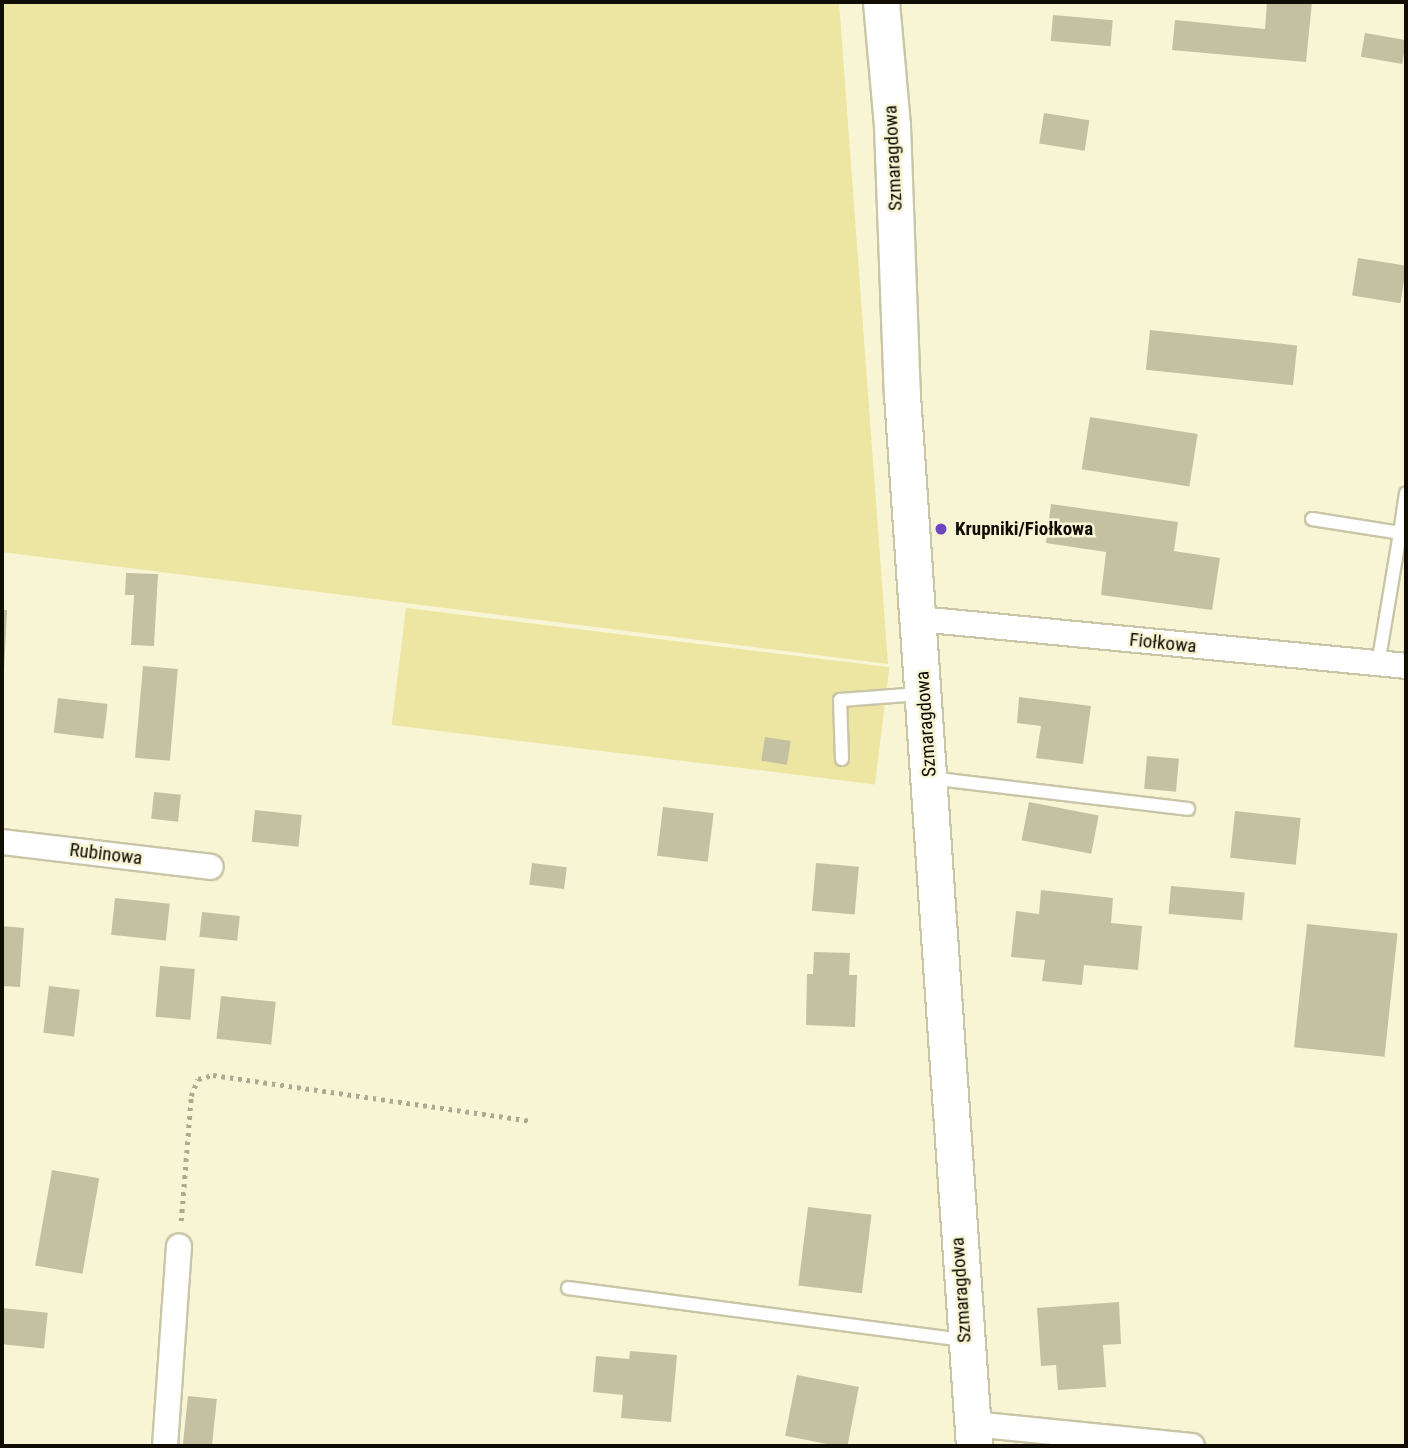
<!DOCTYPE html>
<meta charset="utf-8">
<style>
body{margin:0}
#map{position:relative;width:1408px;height:1448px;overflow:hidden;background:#f8f5d5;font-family:"Roboto Condensed",sans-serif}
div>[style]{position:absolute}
.green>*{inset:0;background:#ede5a2;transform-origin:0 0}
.building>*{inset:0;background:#c4c1a2;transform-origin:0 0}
.path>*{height:4.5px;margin-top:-2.25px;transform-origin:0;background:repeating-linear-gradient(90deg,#adaa91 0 3.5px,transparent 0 8.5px)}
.roads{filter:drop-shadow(2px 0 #c9c6a7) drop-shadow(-2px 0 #c9c6a7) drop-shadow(0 2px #c9c6a7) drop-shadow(0 -2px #c9c6a7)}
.lane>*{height:12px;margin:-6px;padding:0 6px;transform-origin:6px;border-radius:6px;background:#fff}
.street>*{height:24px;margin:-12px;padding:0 12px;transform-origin:12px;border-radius:12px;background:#fff}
.secondary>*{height:35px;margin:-17.5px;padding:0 17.5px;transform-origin:17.5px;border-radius:17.5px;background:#fff}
.dots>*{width:19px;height:19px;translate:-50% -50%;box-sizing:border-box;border:4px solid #f8f5d5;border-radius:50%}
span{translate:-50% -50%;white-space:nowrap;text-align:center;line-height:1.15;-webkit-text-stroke:5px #f8f5d5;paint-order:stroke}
.street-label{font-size:19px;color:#0f0d04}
.poi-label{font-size:19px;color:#0f0d04;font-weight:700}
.left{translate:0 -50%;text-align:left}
.frame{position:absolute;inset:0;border:4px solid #0f0d04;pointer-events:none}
</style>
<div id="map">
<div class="green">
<div style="clip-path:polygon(2px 2px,839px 2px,888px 664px,2px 552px)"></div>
<div style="left:406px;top:608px;width:487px;height:118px;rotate:7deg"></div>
</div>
<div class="building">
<div style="clip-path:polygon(1267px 2px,1312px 2px,1306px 62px,1172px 50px,1175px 20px,1265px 29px)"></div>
<div style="left:1053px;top:15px;width:60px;height:26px;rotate:5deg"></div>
<div style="left:1365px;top:33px;width:42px;height:24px;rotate:10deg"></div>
<div style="left:1044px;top:113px;width:46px;height:31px;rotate:9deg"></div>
<div style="left:1358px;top:258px;width:49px;height:38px;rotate:9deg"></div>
<div style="left:1150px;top:330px;width:148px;height:40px;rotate:6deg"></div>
<div style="left:1090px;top:417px;width:109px;height:53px;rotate:9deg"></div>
<div style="clip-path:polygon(1051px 504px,1178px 522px,1174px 551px,1220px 558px,1212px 610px,1101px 595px,1106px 552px,1046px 543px)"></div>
<div style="clip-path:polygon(126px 573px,158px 574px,154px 646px,131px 645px,134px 595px,125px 595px)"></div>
<div style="clip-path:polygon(2px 610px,7px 610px,4px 671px,2px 671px)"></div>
<div style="left:143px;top:666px;width:35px;height:92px;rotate:5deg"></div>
<div style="clip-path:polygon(1019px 697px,1091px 706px,1083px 764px,1036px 758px,1041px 726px,1017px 723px)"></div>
<div style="left:58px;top:698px;width:50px;height:35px;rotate:7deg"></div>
<div style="left:765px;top:737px;width:26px;height:24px;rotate:9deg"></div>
<div style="left:1147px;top:756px;width:32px;height:33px;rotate:5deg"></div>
<div style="left:154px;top:792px;width:27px;height:27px;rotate:6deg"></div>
<div style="left:1029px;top:802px;width:71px;height:39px;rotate:11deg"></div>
<div style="left:663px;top:807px;width:51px;height:49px;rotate:7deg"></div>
<div style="left:255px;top:810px;width:47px;height:32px;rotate:6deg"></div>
<div style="left:1235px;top:811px;width:66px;height:47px;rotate:6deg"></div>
<div style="left:532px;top:863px;width:35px;height:22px;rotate:7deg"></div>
<div style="left:816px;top:863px;width:43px;height:48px;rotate:5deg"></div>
<div style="left:1171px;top:886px;width:74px;height:28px;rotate:5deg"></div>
<div style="clip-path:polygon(1041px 890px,1113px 898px,1111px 923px,1142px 926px,1138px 970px,1084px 965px,1082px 985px,1042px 981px,1045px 960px,1011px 957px,1016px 911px,1039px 914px)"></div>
<div style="left:115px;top:898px;width:55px;height:37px;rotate:6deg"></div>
<div style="left:202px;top:912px;width:38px;height:25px;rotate:6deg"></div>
<div style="left:1307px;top:924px;width:91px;height:124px;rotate:6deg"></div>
<div style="clip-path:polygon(2px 926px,24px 928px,20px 987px,2px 986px)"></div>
<div style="clip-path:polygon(814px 952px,850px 953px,849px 975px,857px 975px,855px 1027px,806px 1025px,807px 974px,813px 974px)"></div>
<div style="left:160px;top:966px;width:35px;height:51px;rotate:5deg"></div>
<div style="left:49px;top:986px;width:31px;height:47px;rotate:7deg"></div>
<div style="left:221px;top:996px;width:55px;height:43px;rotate:6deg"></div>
<div style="left:52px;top:1170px;width:48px;height:97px;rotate:10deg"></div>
<div style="left:808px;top:1207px;width:64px;height:79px;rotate:7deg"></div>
<div style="clip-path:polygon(1119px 1302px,1121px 1344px,1103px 1345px,1106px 1387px,1058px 1390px,1056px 1365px,1041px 1366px,1037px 1308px)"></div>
<div style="left:2px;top:1308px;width:46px;height:36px;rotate:6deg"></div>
<div style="clip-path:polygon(630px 1351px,677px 1355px,671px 1422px,621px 1418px,623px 1395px,593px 1392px,596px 1356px,629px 1359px)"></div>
<div style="left:797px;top:1375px;width:63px;height:62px;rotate:11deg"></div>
<div style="left:188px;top:1396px;width:29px;height:50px;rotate:6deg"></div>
</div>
<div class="path">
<div style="left:181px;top:1221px;width:125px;rotate:-85.4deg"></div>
<div style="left:191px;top:1096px;width:18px;rotate:-68deg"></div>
<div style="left:198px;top:1079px;width:16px;rotate:-15deg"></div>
<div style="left:213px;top:1075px;width:322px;rotate:8.2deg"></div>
</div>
<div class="roads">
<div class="lane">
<div style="left:1312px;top:519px;width:89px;rotate:9deg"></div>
<div style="left:1400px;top:533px;width:133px;rotate:99.5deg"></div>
<div style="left:1400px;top:533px;width:40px;rotate:-81.5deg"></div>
<div style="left:842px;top:759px;width:59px;rotate:-91.9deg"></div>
<div style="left:840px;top:700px;width:80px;rotate:-4.3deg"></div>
<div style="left:929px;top:778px;width:261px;rotate:6.8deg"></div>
<div style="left:568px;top:1288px;width:399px;rotate:7.5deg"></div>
</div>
<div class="street">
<div style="left:919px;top:619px;width:489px;rotate:5.5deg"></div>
<div style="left:2px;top:842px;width:210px;rotate:6.8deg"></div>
<div style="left:972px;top:1424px;width:221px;rotate:5.7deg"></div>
<div style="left:165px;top:1446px;width:200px;rotate:-86deg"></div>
</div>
<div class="secondary">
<div style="left:881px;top:2px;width:124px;rotate:84.9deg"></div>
<div style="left:892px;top:126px;width:269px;rotate:87.9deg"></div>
<div style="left:902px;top:395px;width:1053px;rotate:86.08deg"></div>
</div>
</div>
<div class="dots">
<div style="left:941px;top:529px;background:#6c47bf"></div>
</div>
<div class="street-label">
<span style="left:893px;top:158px;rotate:-93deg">Szmaragdowa</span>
<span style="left:1163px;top:643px;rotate:6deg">Fiołkowa</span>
<span style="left:926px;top:724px;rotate:-94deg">Szmaragdowa</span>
<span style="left:106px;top:854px;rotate:7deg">Rubinowa</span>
<span style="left:961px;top:1290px;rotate:-94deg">Szmaragdowa</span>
</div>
<div class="poi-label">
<span class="left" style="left:955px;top:529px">Krupniki/Fiołkowa</span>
</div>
<div class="frame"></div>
</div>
